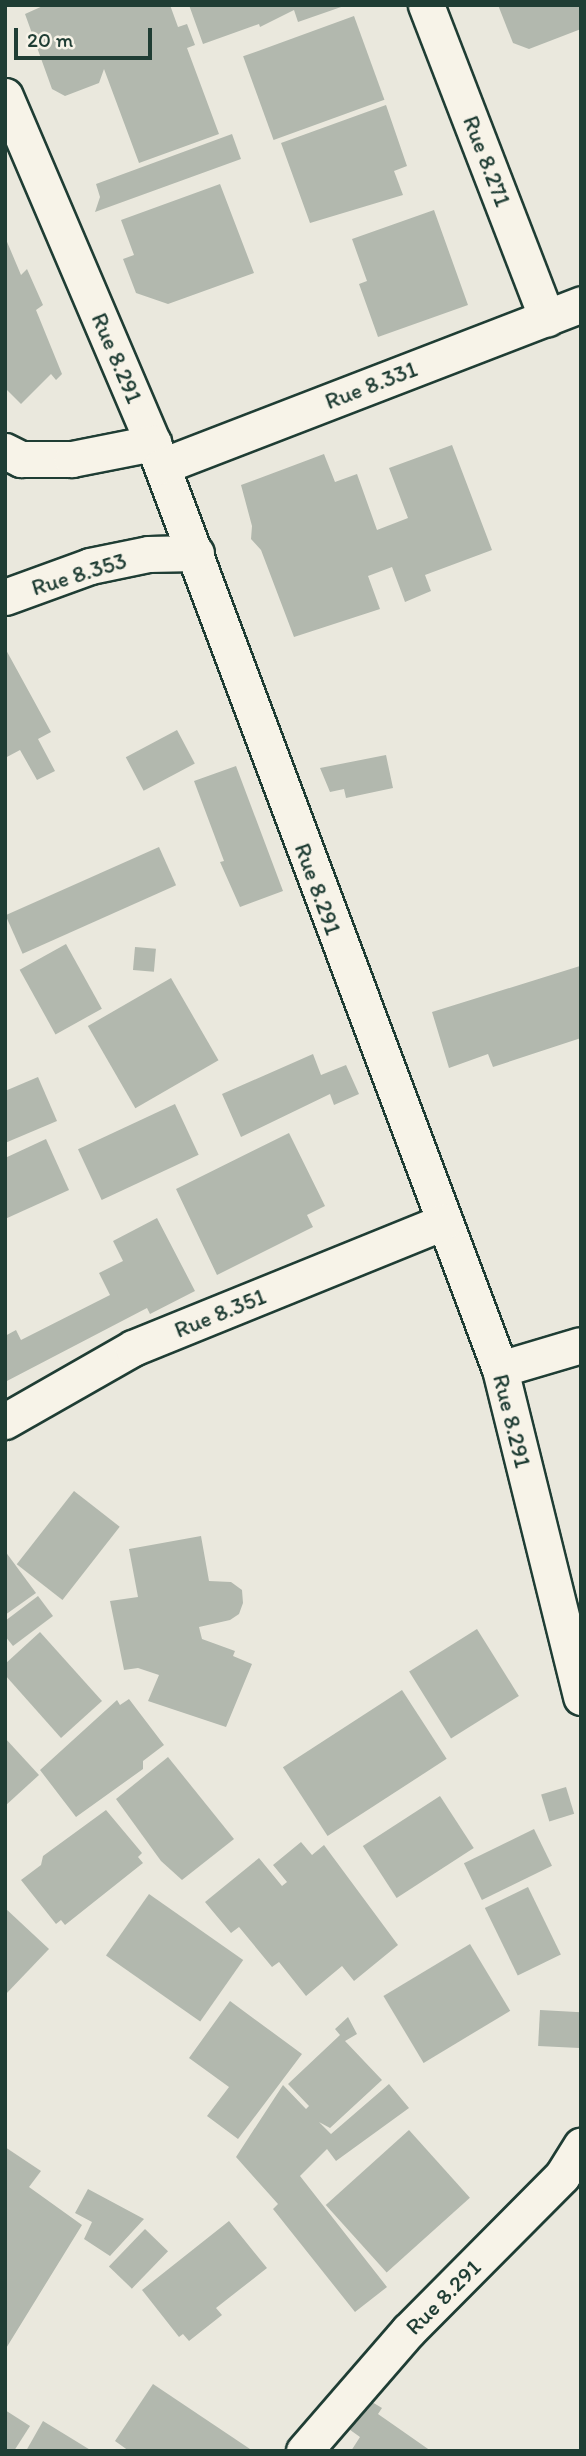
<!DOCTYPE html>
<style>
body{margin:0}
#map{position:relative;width:586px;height:2456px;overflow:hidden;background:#eae8dd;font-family:Itim,sans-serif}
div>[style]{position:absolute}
.building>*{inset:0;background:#b2b8ae;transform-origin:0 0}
.roads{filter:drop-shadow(2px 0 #1f3d34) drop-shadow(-2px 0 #1f3d34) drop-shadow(0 2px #1f3d34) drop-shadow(0 -2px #1f3d34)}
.minor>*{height:35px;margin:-17.5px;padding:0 17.5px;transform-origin:17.5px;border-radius:17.5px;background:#f7f3e8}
span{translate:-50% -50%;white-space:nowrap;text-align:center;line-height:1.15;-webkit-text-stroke:5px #f7f3e8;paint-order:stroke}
.street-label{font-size:23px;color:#1f3d34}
.frame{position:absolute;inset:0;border:7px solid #1f3d34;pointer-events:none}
.scale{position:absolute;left:14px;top:28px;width:138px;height:32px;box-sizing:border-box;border:4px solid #1f3d34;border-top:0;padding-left:9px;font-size:21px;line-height:24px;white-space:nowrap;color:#1f3d34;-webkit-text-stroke:5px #f7f3e8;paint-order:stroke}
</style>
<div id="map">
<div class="building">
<div style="clip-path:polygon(45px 5px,170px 5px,178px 27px,187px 24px,195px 45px,187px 48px,219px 134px,139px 163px,104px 69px,99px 83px,65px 96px,52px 89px,25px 14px)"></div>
<div style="clip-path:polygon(189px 5px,344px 5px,344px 6px,298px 22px,294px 10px,260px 27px,259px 24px,203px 44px)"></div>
<div style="clip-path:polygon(498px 5px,581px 5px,581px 29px,529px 49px,513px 43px)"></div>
<div style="left:354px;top:16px;width:89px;height:118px;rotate:70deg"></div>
<div style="clip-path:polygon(386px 105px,407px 166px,394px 171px,403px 195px,310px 223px,281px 143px)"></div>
<div style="clip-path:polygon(232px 134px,241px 159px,95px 212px,100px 197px,96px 184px)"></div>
<div style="clip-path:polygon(220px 184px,254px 273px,168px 304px,136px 293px,123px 259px,134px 255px,121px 220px)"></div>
<div style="clip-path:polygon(434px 210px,468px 305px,378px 337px,359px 284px,367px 281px,352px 239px)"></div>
<div style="clip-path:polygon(5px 237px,21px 275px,27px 269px,43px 305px,36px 310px,62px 374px,56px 380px,51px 374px,21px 404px,5px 388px)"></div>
<div style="clip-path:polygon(452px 445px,492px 550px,425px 575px,431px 591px,405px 602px,392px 567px,368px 576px,380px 609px,294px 637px,261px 550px,251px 539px,252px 526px,241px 485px,324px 454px,335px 482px,357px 474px,377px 530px,408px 518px,389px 468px)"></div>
<div style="clip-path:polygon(5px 648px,51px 732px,38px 739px,55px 771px,37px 780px,20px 750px,5px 758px)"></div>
<div style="left:177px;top:730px;width:38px;height:58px;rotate:62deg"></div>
<div style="clip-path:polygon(386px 755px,393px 788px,346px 798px,344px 789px,330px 792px,320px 768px)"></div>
<div style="clip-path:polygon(236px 766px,283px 891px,240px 907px,220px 862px,224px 861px,194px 781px)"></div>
<div style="left:159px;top:847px;width:42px;height:168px;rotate:66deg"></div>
<div style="left:66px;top:944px;width:74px;height:53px;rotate:61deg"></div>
<div style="left:135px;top:947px;width:21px;height:23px;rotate:5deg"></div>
<div style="clip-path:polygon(580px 966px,581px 1038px,493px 1067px,488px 1054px,449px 1068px,432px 1012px)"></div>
<div style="left:171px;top:978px;width:95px;height:96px;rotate:60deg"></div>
<div style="clip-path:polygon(313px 1054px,321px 1075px,346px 1065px,359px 1094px,334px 1105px,330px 1094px,241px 1137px,222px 1094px)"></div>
<div style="clip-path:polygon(38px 1077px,57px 1121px,5px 1143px,5px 1091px)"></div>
<div style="left:175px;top:1104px;width:56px;height:107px;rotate:65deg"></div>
<div style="clip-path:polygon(289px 1133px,325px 1206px,307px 1215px,313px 1227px,217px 1275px,176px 1189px)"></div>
<div style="clip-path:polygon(46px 1139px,69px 1190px,5px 1219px,5px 1158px)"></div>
<div style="clip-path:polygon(157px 1218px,195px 1291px,150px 1314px,147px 1308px,5px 1382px,5px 1336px,16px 1330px,21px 1340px,110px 1295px,99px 1273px,123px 1261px,113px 1241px)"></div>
<div style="left:74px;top:1491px;width:58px;height:93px;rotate:38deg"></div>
<div style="clip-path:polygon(201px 1536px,209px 1581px,231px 1582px,242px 1590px,243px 1603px,239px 1614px,230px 1620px,199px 1627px,202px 1639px,235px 1651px,233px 1656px,252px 1664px,226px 1727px,148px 1701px,159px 1675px,138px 1668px,124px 1670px,110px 1601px,138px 1597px,129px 1549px)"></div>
<div style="clip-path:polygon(5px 1551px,36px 1593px,5px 1615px)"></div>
<div style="clip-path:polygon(38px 1596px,53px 1616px,13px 1646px,5px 1636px,5px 1621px)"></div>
<div style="left:477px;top:1629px;width:79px;height:80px;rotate:58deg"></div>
<div style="clip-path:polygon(40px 1632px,102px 1701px,61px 1738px,5px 1675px,5px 1664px)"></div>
<div style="left:402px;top:1690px;width:82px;height:142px;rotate:57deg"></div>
<div style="clip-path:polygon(129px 1699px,164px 1745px,143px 1761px,143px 1769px,76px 1817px,40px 1770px,117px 1700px,120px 1705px)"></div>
<div style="clip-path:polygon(5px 1738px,39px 1775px,5px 1806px)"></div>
<div style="clip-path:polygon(168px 1757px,234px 1839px,182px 1880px,161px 1861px,116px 1799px)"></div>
<div style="left:566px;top:1787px;width:28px;height:26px;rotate:73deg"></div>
<div style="left:440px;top:1796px;width:62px;height:92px;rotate:57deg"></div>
<div style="clip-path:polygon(106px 1810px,142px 1853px,138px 1857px,143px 1863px,65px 1925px,61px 1920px,56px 1924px,21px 1880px,41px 1865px,43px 1856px)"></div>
<div style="left:534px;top:1829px;width:41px;height:78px;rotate:64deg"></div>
<div style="clip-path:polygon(301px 1842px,312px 1855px,324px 1845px,398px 1945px,354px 1981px,342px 1966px,306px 1996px,279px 1962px,272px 1967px,239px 1927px,231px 1933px,205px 1902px,259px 1858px,282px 1886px,287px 1882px,273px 1865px)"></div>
<div style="left:528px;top:1887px;width:75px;height:48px;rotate:64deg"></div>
<div style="left:149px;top:1894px;width:115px;height:75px;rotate:35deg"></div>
<div style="clip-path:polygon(5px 1908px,49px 1949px,5px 1995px)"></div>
<div style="left:470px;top:1944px;width:78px;height:101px;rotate:59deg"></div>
<div style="clip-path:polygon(230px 2001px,302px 2054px,238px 2139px,207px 2116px,229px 2087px,189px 2058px)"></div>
<div style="left:540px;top:2010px;width:41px;height:36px;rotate:3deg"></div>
<div style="clip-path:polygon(348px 2017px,357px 2034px,345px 2041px,382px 2080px,330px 2128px,319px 2122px,331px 2134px,389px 2084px,409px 2108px,336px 2161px,327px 2149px,300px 2176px,387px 2287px,355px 2312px,273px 2209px,278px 2204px,236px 2157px,283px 2085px,306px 2109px,309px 2106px,288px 2084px,340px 2035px,335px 2029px)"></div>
<div style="left:409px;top:2130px;width:91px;height:112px;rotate:48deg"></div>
<div style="clip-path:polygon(5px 2147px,41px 2171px,29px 2187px,82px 2225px,5px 2350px)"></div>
<div style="clip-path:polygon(88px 2189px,144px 2219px,110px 2256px,84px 2239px,92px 2222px,75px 2213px)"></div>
<div style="clip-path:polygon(229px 2221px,267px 2268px,216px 2308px,222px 2315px,189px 2341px,183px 2334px,179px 2337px,142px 2290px)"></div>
<div style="left:145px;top:2229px;width:32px;height:52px;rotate:44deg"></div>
<div style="clip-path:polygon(153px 2384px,253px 2451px,129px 2451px,115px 2441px)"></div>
<div style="clip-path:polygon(367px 2399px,382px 2408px,378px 2414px,431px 2451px,351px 2451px,360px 2437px,346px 2427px)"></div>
<div style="clip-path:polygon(5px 2410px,30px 2426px,14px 2451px,5px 2451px)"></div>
<div style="clip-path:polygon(43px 2421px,92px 2451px,26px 2451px)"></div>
</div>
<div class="roads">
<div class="minor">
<div style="left:426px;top:5px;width:336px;rotate:68.9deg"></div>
<div style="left:5px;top:96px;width:377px;rotate:66.9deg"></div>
<div style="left:153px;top:443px;width:989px;rotate:69.46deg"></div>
<div style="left:500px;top:1369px;width:338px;rotate:76.1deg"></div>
<div style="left:5px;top:451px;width:18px;rotate:27deg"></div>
<div style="left:21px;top:459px;width:51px"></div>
<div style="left:72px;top:459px;width:83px;rotate:-11.2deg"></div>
<div style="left:162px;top:466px;width:449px;rotate:-21.1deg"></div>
<div style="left:5px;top:597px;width:90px;rotate:-20deg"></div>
<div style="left:90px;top:566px;width:59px;rotate:-11.7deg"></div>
<div style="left:148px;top:554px;width:48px;rotate:-1.2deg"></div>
<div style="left:500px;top:1369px;width:84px;rotate:-16.5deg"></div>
<div style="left:5px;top:1421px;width:147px;rotate:-29.7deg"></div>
<div style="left:133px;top:1348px;width:336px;rotate:-22.1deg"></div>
<div style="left:304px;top:2451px;width:159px;rotate:-49.1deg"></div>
<div style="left:408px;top:2331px;width:218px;rotate:-45.2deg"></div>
<div style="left:562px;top:2176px;width:36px;rotate:-58deg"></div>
</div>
</div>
<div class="street-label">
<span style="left:487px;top:161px;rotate:69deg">Rue 8.271</span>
<span style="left:117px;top:358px;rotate:67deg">Rue 8.291</span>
<span style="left:371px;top:385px;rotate:-21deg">Rue 8.331</span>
<span style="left:79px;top:574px;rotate:-17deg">Rue 8.353</span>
<span style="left:318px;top:889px;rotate:70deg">Rue 8.291</span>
<span style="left:220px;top:1313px;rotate:-22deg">Rue 8.351</span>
<span style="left:512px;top:1421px;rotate:76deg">Rue 8.291</span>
<span style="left:443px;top:2297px;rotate:-45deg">Rue 8.291</span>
</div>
<div class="frame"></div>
<div class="scale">20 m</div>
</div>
